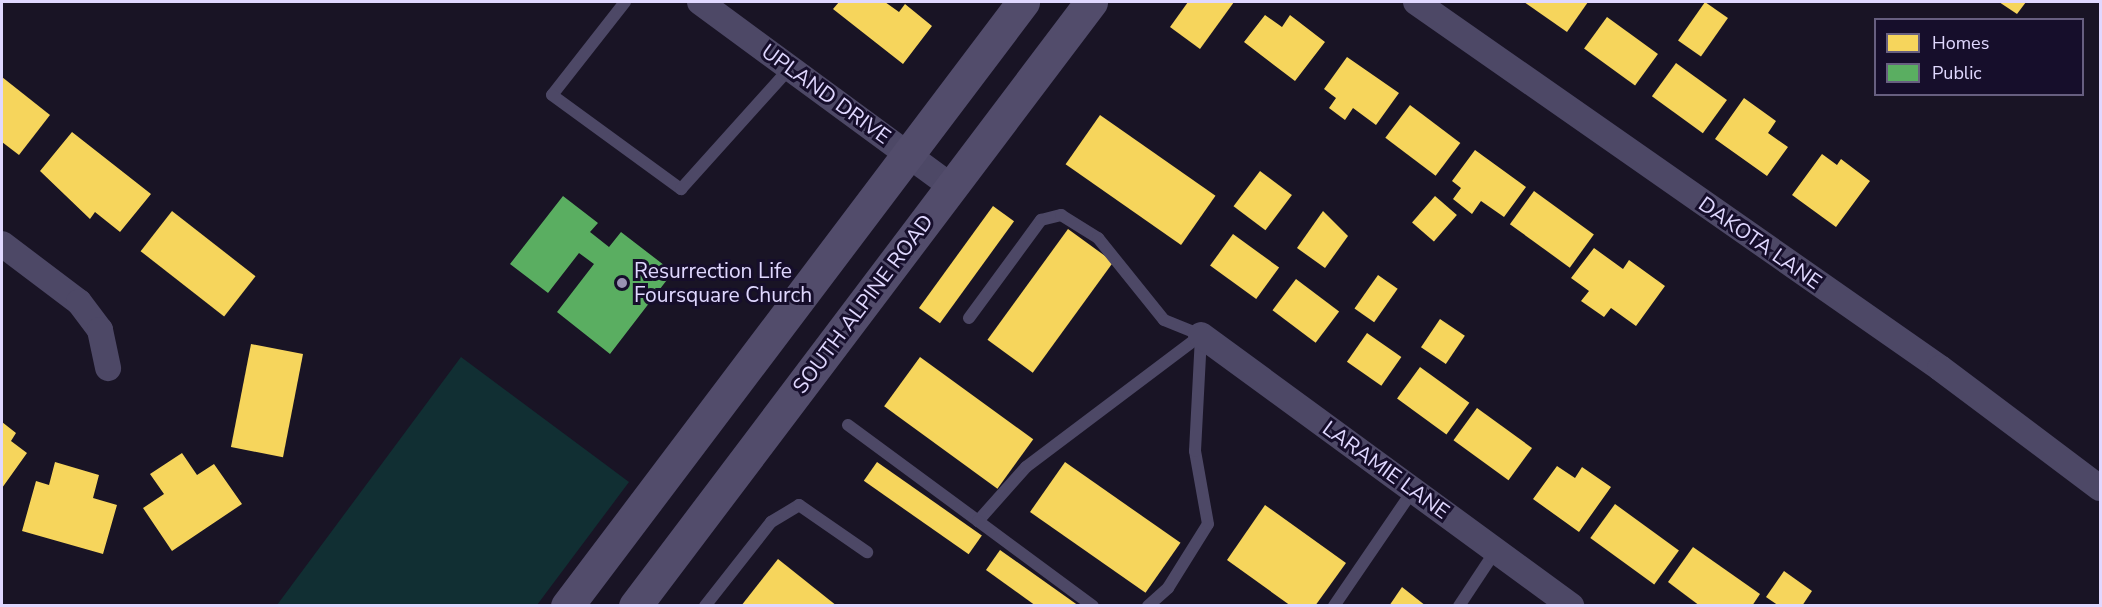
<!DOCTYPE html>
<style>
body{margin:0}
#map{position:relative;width:2102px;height:607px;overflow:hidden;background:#191425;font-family:"Nunito Sans",sans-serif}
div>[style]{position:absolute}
.green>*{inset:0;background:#112f33}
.homes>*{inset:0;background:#f6d55c;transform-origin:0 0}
.public>*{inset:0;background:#5aae61}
.service>*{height:12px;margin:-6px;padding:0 6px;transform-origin:6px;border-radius:6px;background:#4d4866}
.minor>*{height:26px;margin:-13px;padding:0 13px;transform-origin:13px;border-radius:13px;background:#4d4866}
.secondary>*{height:33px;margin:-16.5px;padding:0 16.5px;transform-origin:16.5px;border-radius:16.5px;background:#524c6b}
.dots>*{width:16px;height:16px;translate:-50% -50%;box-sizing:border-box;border:3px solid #160e2b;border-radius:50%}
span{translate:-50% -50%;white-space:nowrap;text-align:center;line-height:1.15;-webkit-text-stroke:6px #160e2b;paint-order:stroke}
.street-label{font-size:21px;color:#e0d8ff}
.poi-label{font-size:21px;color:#e0d8ff}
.left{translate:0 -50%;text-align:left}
.frame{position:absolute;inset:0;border:3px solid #e0d8ff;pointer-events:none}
.legend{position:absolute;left:1874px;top:18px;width:210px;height:78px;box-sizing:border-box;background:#160e2b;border:2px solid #675f80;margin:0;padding:8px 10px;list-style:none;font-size:18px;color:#e0d8ff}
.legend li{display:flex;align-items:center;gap:12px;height:30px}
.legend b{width:30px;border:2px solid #675f80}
</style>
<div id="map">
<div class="green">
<div style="clip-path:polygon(461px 357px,629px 482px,537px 605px,277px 605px)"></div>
</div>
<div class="homes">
<div style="clip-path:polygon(839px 2px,885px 2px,899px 12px,905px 4px,932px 26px,903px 64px,833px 9px)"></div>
<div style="clip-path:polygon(1188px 2px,1234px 2px,1200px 49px,1170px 27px)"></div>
<div style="clip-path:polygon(1524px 2px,1588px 2px,1567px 32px)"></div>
<div style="left:1705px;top:2px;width:28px;height:47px;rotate:35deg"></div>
<div style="clip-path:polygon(1999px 2px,2026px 2px,2017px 14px)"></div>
<div style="clip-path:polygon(1265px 15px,1282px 27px,1290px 15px,1325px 42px,1295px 81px,1244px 42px)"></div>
<div style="left:1607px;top:17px;width:63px;height:39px;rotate:36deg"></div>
<div style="clip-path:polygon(1347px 57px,1399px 93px,1376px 125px,1353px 108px,1345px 120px,1329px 108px,1336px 98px,1324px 89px)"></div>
<div style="left:1676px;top:63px;width:63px;height:41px;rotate:36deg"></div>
<div style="clip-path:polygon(2px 77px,50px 115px,19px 155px,2px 142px)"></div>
<div style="clip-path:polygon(1744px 98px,1776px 121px,1768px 133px,1788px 147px,1767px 176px,1715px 139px)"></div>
<div style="left:1410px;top:105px;width:63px;height:41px;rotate:37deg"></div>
<div style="left:1100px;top:115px;width:141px;height:60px;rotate:35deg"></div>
<div style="clip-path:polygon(72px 132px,151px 194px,120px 232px,95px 212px,90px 219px,40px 171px)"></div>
<div style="clip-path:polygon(1475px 150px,1526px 187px,1504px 217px,1481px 201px,1472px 214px,1453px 199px,1461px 188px,1452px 181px)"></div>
<div style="clip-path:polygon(1822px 154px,1837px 165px,1841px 159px,1870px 181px,1836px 227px,1792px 195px)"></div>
<div style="left:1260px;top:171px;width:40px;height:44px;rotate:37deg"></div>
<div style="left:1534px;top:191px;width:74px;height:41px;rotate:36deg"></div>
<div style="left:1435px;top:196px;width:29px;height:35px;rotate:41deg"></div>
<div style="left:993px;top:206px;width:26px;height:126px;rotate:36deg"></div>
<div style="left:172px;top:211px;width:106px;height:51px;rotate:38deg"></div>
<div style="clip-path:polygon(1323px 211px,1348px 236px,1325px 268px,1297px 248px)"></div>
<div style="left:1068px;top:229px;width:56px;height:137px;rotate:36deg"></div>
<div style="left:1233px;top:234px;width:57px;height:39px;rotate:36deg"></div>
<div style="clip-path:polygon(1594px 248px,1623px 269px,1629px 260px,1665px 286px,1636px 326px,1611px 308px,1604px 317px,1581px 301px,1589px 291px,1571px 278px)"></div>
<div style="left:1378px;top:275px;width:24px;height:41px;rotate:35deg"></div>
<div style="left:1296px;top:279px;width:54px;height:39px;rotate:37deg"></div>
<div style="left:1440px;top:319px;width:30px;height:34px;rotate:34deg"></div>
<div style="left:1367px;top:333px;width:42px;height:35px;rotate:35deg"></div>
<div style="left:251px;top:344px;width:53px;height:105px;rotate:11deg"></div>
<div style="left:920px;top:357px;width:140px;height:61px;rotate:36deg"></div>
<div style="left:1420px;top:367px;width:61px;height:39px;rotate:36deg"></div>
<div style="left:1477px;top:408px;width:68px;height:40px;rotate:36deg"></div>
<div style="clip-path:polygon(2px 422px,16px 433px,11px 441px,27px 453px,2px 488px)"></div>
<div style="clip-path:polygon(182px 453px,197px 475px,214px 464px,242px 504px,172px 551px,143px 508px,164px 494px,150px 474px)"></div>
<div style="clip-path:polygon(55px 462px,99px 475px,93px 498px,117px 505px,103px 554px,22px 531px,36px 481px,49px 485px)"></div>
<div style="left:877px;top:462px;width:128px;height:23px;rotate:35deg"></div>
<div style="left:1065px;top:462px;width:141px;height:61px;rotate:35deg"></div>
<div style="clip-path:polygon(1557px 466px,1575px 478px,1582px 467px,1611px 487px,1579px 532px,1533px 499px)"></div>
<div style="left:1615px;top:504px;width:79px;height:42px;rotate:36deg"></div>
<div style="clip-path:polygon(1265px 505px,1346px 563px,1315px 606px,1291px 606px,1227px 560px)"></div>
<div style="clip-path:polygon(1693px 547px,1760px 594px,1752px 606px,1700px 606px,1668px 582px)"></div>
<div style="clip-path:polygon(1000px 550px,1079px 606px,1036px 606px,986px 570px)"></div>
<div style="clip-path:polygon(778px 559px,837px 606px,741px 606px)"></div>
<div style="clip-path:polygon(1784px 571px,1812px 591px,1802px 606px,1779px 606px,1766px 597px)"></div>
<div style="clip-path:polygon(1402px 587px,1426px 606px,1389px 606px)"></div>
</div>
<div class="public">
<div style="clip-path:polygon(563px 196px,598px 223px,590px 232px,609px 247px,621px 232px,673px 272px,610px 354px,557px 312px,594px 264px,579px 253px,548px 293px,510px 264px)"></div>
</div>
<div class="service">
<div style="left:625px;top:2px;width:118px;rotate:128.1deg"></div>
<div style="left:552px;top:95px;width:160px;rotate:36.1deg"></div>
<div style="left:681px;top:189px;width:163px;rotate:-48deg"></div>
<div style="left:969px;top:318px;width:122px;rotate:-53.7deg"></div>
<div style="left:1041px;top:220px;width:21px;rotate:-14deg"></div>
<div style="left:1061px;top:215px;width:44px;rotate:31.9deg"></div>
<div style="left:1098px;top:238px;width:105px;rotate:51.2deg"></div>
<div style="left:1164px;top:320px;width:40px;rotate:22deg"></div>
<div style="left:848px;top:425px;width:162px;rotate:36.4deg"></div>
<div style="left:978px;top:521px;width:72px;rotate:-48.4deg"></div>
<div style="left:1026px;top:467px;width:219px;rotate:-37deg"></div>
<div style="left:978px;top:521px;width:143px;rotate:36.5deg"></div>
<div style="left:705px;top:606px;width:107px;rotate:-51.8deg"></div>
<div style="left:771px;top:522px;width:33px;rotate:-31deg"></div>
<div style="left:799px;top:505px;width:83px;rotate:34.7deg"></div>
<div style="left:1148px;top:606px;width:27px;rotate:-42deg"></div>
<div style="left:1168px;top:588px;width:75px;rotate:-58deg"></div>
<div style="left:1208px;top:524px;width:74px;rotate:-100.1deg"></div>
<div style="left:1195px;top:451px;width:115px;rotate:-87deg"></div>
<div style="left:1334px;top:606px;width:140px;rotate:-55.7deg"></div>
<div style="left:1459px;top:606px;width:67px;rotate:-56.5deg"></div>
</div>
<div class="minor">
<div style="left:700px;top:2px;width:313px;rotate:36.3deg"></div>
<div style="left:1416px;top:2px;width:639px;rotate:34.93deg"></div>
<div style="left:1940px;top:368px;width:200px;rotate:36.9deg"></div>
<div style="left:2px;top:244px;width:96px;rotate:37deg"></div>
<div style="left:79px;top:302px;width:35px;rotate:53deg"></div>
<div style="left:100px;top:330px;width:39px;rotate:78deg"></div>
<div style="left:1201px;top:335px;width:459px;rotate:36.2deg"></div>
</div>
<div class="secondary">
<div style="left:567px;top:606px;width:757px;rotate:-52.95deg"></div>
<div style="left:635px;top:606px;width:757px;rotate:-52.95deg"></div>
</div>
<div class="dots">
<div style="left:622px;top:283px;background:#9a93b3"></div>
</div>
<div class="street-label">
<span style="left:826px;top:94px;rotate:36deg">UPLAND DRIVE</span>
<span style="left:1760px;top:243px;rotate:35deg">DAKOTA LANE</span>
<span style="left:863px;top:304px;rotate:-53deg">SOUTH ALPINE ROAD</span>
<span style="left:1386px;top:470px;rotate:36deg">LARAMIE LANE</span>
</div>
<div class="poi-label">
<span class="left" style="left:634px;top:283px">Resurrection Life<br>Foursquare Church</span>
</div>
<div class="frame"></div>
<ul class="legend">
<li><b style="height:16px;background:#f6d55c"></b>Homes</li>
<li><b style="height:16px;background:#5aae61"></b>Public</li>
</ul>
</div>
